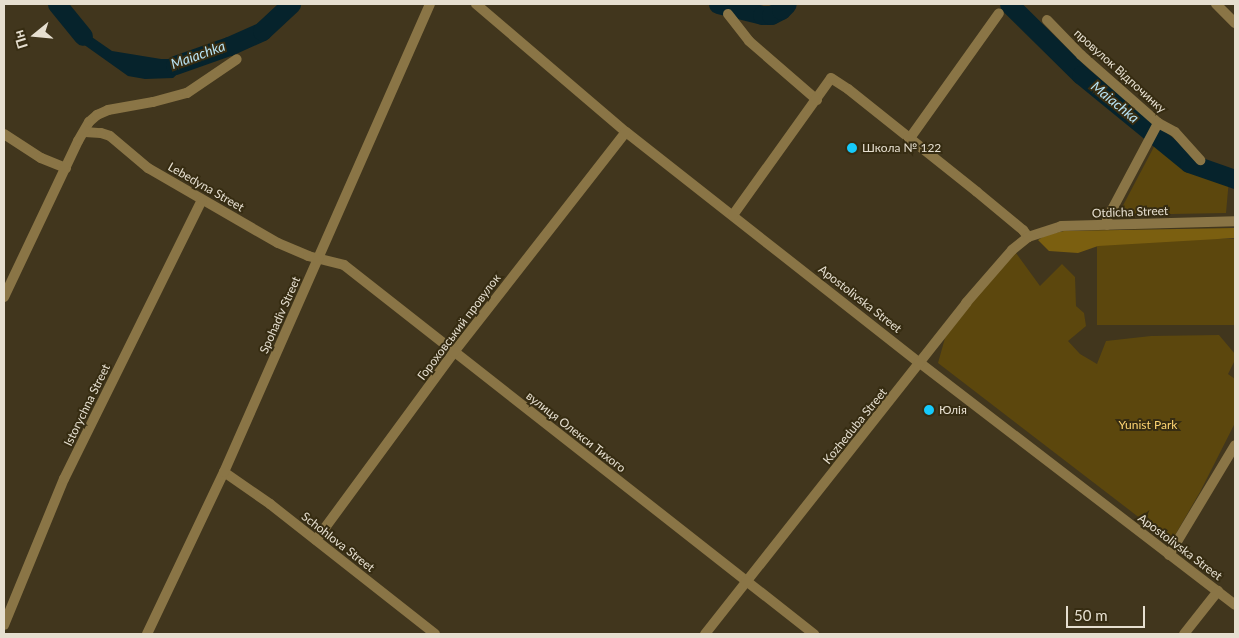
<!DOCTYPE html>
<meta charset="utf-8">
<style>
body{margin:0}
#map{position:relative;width:1239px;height:638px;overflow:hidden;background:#41361d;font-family:Lato,sans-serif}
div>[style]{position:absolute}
.green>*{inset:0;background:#5c470d;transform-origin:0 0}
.forest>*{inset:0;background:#7b5f10}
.water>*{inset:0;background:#06232c}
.river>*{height:19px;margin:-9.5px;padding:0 9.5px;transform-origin:9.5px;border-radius:9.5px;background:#06232c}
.minor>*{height:10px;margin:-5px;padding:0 5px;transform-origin:5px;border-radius:5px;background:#8a7546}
.tertiary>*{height:10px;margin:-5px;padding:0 5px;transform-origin:5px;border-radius:5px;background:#8a7546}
.dots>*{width:14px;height:14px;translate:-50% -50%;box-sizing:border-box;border:2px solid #362c12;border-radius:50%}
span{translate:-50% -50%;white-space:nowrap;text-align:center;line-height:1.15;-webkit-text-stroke:4px #362c12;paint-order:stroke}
.street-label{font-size:12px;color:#e6dfd0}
.poi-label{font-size:12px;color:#e6dfd0}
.left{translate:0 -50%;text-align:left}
.park-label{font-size:12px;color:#fed572}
.water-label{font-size:14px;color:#b7e2f3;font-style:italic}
.frame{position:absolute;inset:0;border:5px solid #e6dfd0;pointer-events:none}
.north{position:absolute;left:10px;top:10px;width:50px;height:50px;-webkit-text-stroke:4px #362c12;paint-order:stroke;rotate:253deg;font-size:14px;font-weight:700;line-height:20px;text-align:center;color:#e6dfd0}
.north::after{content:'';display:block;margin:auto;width:18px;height:22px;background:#e6dfd0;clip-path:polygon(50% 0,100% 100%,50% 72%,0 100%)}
.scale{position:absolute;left:1066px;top:606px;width:79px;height:22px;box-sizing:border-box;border:2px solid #e6dfd0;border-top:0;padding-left:6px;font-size:15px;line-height:18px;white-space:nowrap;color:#e6dfd0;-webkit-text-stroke:4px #362c12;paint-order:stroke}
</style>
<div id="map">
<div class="green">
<div style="clip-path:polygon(1156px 143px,1183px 166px,1229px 179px,1226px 213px,1118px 215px)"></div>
<div style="left:1235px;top:239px;width:86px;height:138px;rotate:90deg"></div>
<div style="clip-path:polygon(1016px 253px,1040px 286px,1062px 264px,1075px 277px,1076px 306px,1084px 313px,1086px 326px,1068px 341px,1080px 354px,1097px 364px,1106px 341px,1151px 336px,1219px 335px,1235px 354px,1235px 360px,1228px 374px,1235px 379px,1235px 423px,1200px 492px,1171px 542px,938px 363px,945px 338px,974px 298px)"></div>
</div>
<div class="forest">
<div style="clip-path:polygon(1235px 228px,1235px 238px,1098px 246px,1078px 253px,1049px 251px,1038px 240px,1046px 235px,1064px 231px)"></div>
</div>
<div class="water">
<div style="clip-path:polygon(71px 16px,86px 33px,112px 51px,161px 59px,177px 59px,192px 54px,198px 56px,173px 78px,145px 79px,128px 76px,76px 39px,62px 19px)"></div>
</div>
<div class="river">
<div style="left:57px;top:4px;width:41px;rotate:50.9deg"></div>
<div style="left:718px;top:4px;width:45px;rotate:14deg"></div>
<div style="left:762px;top:15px;width:9px"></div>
<div style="left:771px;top:15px;width:11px;rotate:-27deg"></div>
<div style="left:781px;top:10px;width:8px;rotate:-45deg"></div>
<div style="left:1009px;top:4px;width:101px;rotate:44.6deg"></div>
<div style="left:1081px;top:75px;width:139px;rotate:39.2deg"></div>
<div style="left:1189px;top:163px;width:49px;rotate:19.2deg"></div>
<div style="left:175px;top:65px;width:57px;rotate:-19.4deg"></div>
<div style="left:229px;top:46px;width:36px;rotate:-24deg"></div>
<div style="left:262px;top:31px;width:40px;rotate:-43deg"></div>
</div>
<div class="minor">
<div style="left:476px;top:4px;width:197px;rotate:40.5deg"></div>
<div style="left:626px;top:132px;width:374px;rotate:38.2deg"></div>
<div style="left:920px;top:363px;width:397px;rotate:37.5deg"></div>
<div style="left:1216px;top:4px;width:27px;rotate:45deg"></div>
<div style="left:728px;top:14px;width:34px;rotate:52deg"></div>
<div style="left:749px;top:41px;width:90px;rotate:40.9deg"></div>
<div style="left:1047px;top:20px;width:49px;rotate:45.8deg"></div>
<div style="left:1081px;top:55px;width:103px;rotate:41.4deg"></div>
<div style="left:1158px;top:123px;width:19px;rotate:28deg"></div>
<div style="left:1175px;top:132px;width:38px;rotate:48deg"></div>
<div style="left:85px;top:132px;width:16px;rotate:4deg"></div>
<div style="left:101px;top:133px;width:9px;rotate:18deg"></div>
<div style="left:110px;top:136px;width:50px;rotate:40.1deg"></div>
<div style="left:148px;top:168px;width:150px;rotate:30deg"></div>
<div style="left:278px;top:243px;width:33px;rotate:23deg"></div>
<div style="left:308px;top:256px;width:37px;rotate:14deg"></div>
<div style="left:344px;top:265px;width:598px;rotate:38.14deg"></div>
<div style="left:4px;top:134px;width:44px;rotate:33deg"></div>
<div style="left:41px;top:158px;width:27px;rotate:22deg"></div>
<div style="left:910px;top:138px;width:153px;rotate:-54.5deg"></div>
<div style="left:733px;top:215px;width:168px;rotate:-54.4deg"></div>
<div style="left:831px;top:78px;width:20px;rotate:33deg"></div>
<div style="left:848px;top:89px;width:165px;rotate:38.6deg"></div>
<div style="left:977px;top:192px;width:60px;rotate:39.6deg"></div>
<div style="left:1023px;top:230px;width:9px;rotate:54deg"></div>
<div style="left:1107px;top:225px;width:6px;rotate:-90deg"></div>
<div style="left:1107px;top:219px;width:109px;rotate:-62deg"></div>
<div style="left:4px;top:297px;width:173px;rotate:-64.6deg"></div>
<div style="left:78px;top:141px;width:22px;rotate:-60deg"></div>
<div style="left:89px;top:122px;width:11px;rotate:-41deg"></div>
<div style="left:97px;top:115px;width:12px;rotate:-24deg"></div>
<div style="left:108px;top:110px;width:46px;rotate:-10.1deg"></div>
<div style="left:153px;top:102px;width:35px;rotate:-15deg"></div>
<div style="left:187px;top:93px;width:60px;rotate:-34.2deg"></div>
<div style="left:224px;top:472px;width:56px;rotate:34.8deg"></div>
<div style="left:270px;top:504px;width:210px;rotate:38.2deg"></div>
<div style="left:316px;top:540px;width:233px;rotate:-53.7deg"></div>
<div style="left:454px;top:352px;width:279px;rotate:-52deg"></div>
<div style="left:1169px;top:555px;width:128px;rotate:-59deg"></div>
<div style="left:4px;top:625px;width:158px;rotate:-67.7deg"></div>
<div style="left:64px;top:479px;width:311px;rotate:-63.7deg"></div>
<div style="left:147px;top:634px;width:179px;rotate:-64.6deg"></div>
<div style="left:224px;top:472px;width:511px;rotate:-66.24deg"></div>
<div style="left:1184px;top:634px;width:55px;rotate:-51.7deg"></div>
</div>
<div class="tertiary">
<div style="left:705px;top:634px;width:422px;rotate:-51.7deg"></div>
<div style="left:966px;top:303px;width:70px;rotate:-49deg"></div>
<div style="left:1012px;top:250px;width:21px;rotate:-39deg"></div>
<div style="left:1028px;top:237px;width:35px;rotate:-18deg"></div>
<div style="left:1061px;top:226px;width:174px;rotate:-1.6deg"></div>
</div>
<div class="dots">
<div style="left:852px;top:148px;background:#16cafb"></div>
<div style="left:929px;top:410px;background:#16cafb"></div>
</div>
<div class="street-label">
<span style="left:1120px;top:71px;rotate:42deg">провулок Відпочинку</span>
<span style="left:206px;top:187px;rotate:30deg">Lebedyna Street</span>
<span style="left:1130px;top:212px;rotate:-2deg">Otdicha Street</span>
<span style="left:860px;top:299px;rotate:38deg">Apostolivska Street</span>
<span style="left:280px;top:315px;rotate:-66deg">Spohadiv Street</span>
<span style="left:459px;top:327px;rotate:-53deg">Гороховський провулок</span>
<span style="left:87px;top:405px;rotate:-64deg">Istorychna Street</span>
<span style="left:855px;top:426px;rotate:-51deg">Kozheduba Street</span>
<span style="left:576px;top:432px;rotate:38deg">вулиця Олекси Тихого</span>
<span style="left:338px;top:542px;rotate:38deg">Schohlova Street</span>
<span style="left:1180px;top:547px;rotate:37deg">Apostolivska Street</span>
</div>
<div class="poi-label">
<span class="left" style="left:862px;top:148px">Школа № 122</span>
<span class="left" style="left:939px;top:410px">Юлія</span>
</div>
<div class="park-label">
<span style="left:1148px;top:425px">Yunist Park</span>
</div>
<div class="water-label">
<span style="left:198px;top:55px;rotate:-20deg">Maiachka</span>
<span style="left:1115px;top:102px;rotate:39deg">Maiachka</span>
</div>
<div class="frame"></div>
<div class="north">Пн</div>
<div class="scale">50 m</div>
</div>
